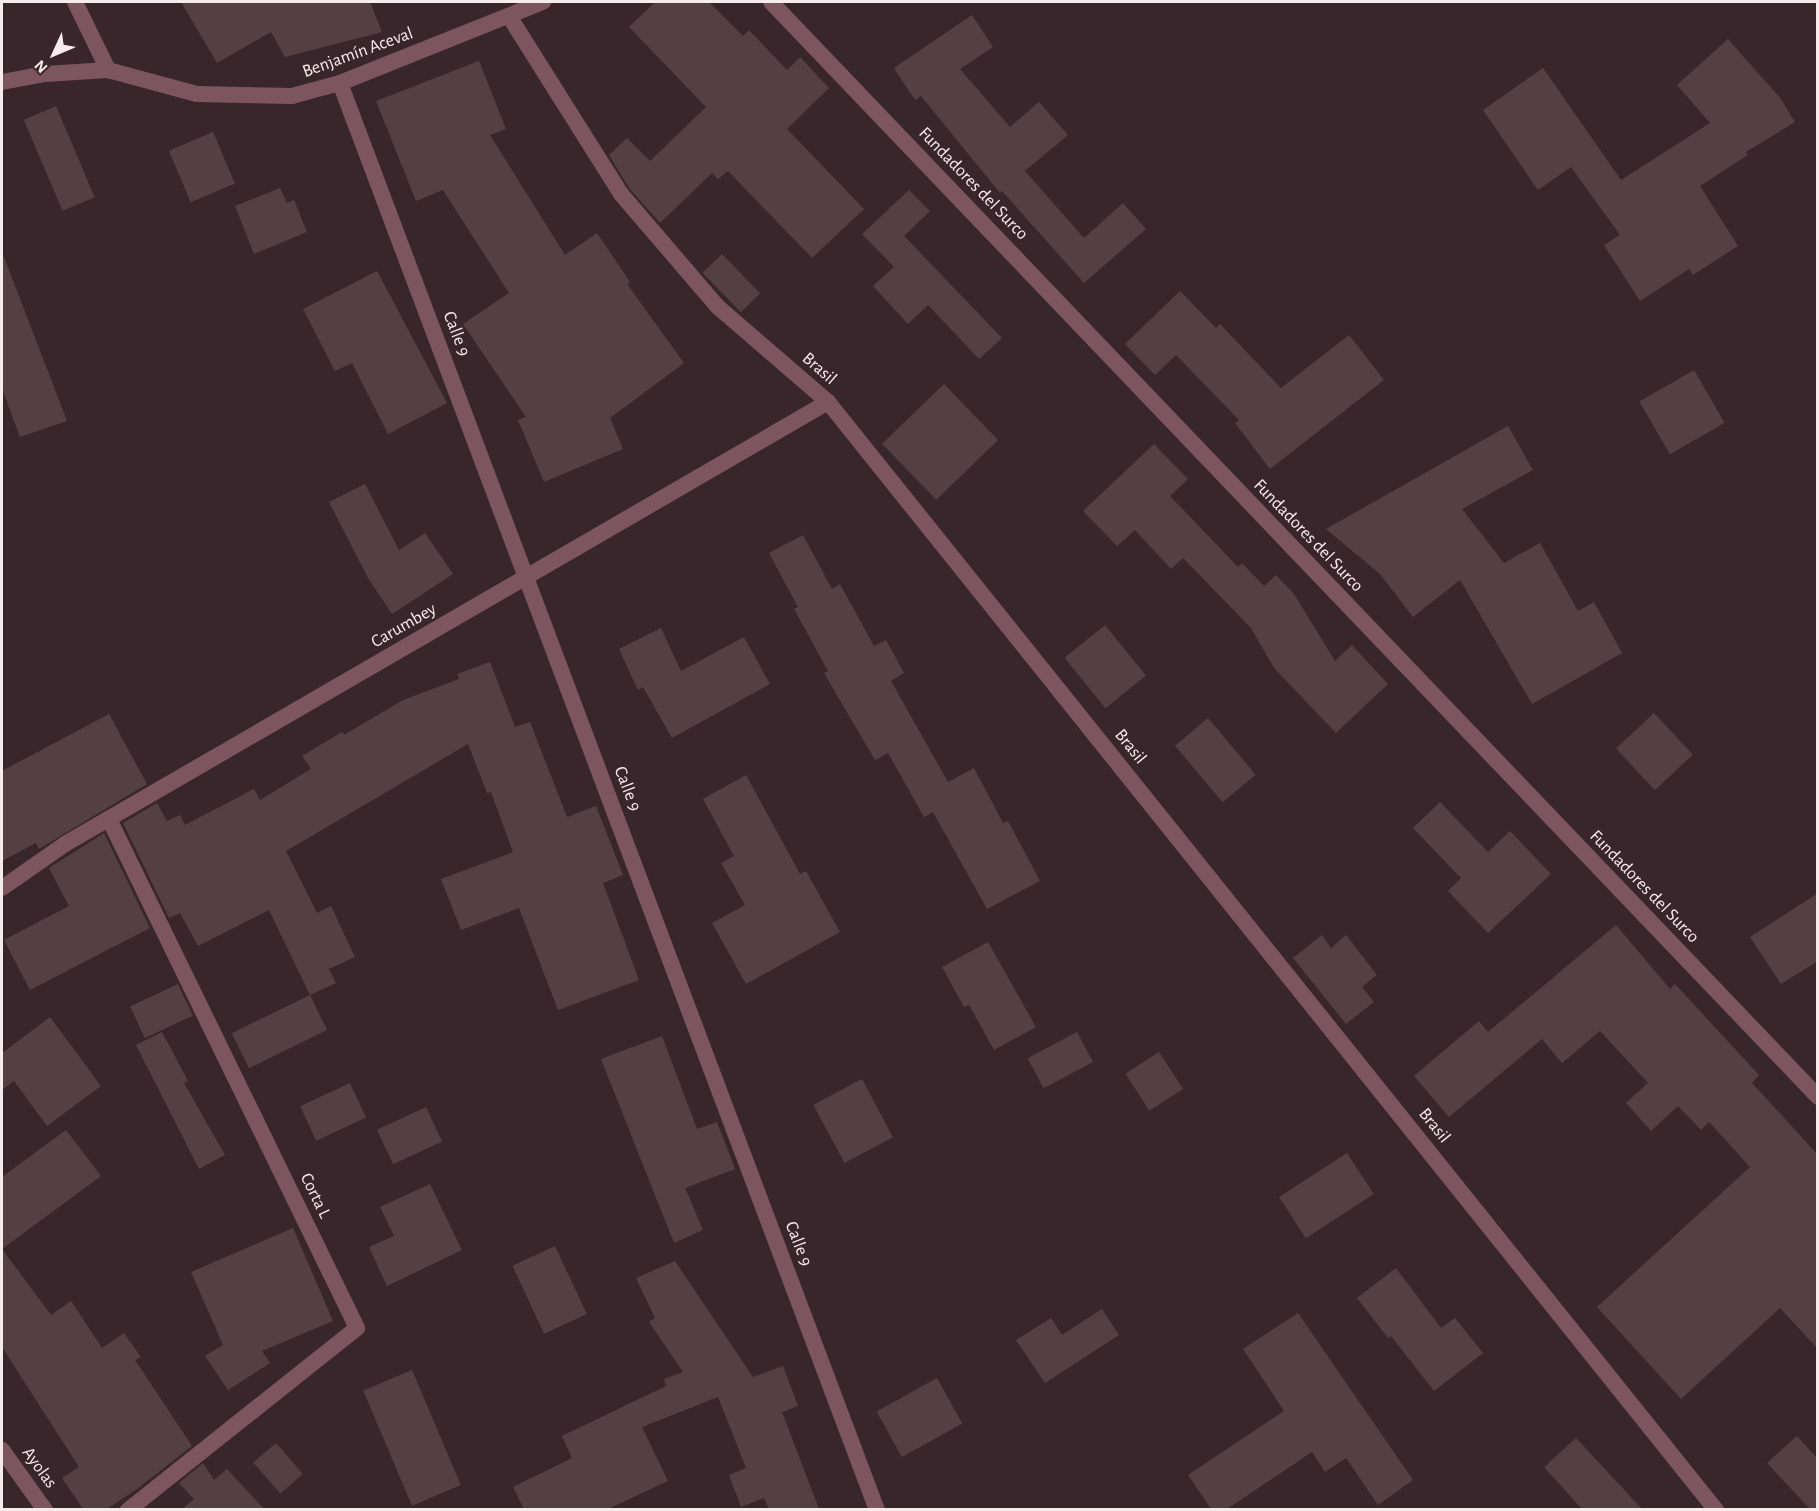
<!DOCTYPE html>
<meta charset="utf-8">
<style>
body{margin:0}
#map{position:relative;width:1819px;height:1511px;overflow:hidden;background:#39262c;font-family:"Alegreya Sans",sans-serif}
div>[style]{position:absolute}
.building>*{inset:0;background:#543f45;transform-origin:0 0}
.minor>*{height:16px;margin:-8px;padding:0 8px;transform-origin:8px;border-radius:8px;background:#7d5561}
.tertiary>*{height:16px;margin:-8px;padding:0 8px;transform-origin:8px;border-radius:8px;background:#7d5561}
span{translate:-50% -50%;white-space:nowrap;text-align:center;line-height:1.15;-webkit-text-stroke:4.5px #39262c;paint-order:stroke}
.street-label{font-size:18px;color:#f8ebee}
.frame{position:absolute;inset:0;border:3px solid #f8ebee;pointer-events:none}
.north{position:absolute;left:24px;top:24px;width:60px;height:60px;-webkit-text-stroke:4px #39262c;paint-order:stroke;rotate:226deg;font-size:16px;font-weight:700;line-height:24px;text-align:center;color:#f8ebee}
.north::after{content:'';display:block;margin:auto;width:21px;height:27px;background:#f8ebee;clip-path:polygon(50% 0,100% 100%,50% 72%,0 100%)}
</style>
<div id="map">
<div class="building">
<div style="clip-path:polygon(181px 2px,370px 2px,382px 32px,285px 57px,271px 32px,217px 63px)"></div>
<div style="clip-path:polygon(655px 2px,709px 2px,743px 36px,749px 30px,787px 70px,800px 57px,829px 88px,787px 129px,864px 209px,812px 258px,728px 171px,718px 179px,712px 173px,660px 223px,629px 188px,609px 155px,627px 138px,650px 161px,706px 107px,629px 27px)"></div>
<div style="clip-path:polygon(972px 15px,993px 47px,960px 69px,1010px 127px,1039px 102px,1068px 135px,1025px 171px,1084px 238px,1123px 203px,1146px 229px,1084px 283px,1002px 191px,1000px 193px,921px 96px,915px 100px,894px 68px)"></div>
<div style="clip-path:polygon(1728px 39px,1781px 99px,1795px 122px,1746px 152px,1748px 155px,1700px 186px,1738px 246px,1693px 275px,1689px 269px,1640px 301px,1604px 245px,1620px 235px,1571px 167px,1538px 190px,1483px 110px,1543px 68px,1621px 180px,1710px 123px,1677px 85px)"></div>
<div style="clip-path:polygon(479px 61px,506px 129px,490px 135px,565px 255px,597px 233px,630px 282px,627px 284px,684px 363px,610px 418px,623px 449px,544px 482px,518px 420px,526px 417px,463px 324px,509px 293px,443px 190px,416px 201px,376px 101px)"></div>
<div style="left:56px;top:106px;width:99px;height:35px;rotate:67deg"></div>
<div style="left:213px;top:132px;width:56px;height:48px;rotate:67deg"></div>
<div style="clip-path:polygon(280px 188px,287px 203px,294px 200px,307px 232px,254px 254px,235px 206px)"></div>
<div style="clip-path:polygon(909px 190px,930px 211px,904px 236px,1002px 338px,979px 359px,928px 305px,908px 324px,873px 286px,894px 267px,862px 234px)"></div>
<div style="left:722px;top:254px;width:55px;height:27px;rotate:46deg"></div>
<div style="clip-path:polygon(2px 257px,4px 257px,67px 421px,20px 437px,2px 388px)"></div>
<div style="clip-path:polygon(377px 271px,447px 403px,388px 434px,352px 363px,335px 371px,303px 309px)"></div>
<div style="clip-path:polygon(1180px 291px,1216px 328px,1220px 324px,1281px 388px,1349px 335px,1384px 380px,1270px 469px,1235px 423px,1239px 420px,1176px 355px,1155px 375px,1125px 344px)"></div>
<div style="left:1694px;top:370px;width:61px;height:63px;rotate:60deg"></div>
<div style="left:944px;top:384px;width:78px;height:86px;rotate:46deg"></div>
<div style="clip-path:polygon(1508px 426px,1533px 470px,1462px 509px,1504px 563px,1540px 543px,1578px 611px,1594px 602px,1622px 653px,1532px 704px,1460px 580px,1413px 617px,1380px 574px,1326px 529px)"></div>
<div style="clip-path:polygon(1154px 444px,1188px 479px,1170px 496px,1238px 567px,1242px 563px,1264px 586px,1276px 575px,1294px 594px,1335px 661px,1352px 645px,1388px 684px,1336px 733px,1274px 668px,1251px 628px,1183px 558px,1171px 569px,1135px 530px,1117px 546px,1083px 511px)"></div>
<div style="clip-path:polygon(365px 484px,399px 550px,425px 533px,453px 574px,392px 614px,368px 578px,329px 502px)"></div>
<div style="clip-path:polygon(803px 535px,832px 589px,840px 584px,874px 646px,886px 640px,904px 673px,891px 681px,948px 782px,974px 768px,1003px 823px,1008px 821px,1040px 881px,987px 909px,933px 812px,924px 817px,888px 753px,875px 760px,824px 673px,828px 671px,794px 609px,798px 607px,769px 553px)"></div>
<div style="left:1105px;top:625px;width:65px;height:52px;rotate:51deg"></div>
<div style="clip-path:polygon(661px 628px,681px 671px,744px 637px,770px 684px,672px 738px,643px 687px,638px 690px,619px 649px)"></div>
<div style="clip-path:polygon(490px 662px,515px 727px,530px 722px,567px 817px,596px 806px,623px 875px,603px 883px,639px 980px,558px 1010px,519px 908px,461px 930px,441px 879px,513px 852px,491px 792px,487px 793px,468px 744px,286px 851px,317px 913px,331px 906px,355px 957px,329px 969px,336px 983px,310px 995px,269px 910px,198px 946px,180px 913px,169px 918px,123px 823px,157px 803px,167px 821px,180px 815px,185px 825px,254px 789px,260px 800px,311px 769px,302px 756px,342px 732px,344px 735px,403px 700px,459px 679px,457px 674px)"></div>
<div style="left:1654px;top:713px;width:57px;height:52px;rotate:47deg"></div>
<div style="clip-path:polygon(109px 714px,147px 784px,39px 849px,36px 843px,2px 861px,2px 771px)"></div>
<div style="left:1208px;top:718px;width:74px;height:43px;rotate:50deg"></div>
<div style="clip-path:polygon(746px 775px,800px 874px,806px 871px,840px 932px,746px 984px,712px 923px,745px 905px,721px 863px,734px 856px,703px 799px)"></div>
<div style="clip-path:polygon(1440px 802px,1488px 852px,1510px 831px,1551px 874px,1488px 933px,1448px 891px,1461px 878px,1413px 828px)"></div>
<div style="clip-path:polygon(104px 833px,150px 928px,30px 990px,4px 940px,69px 906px,49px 868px)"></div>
<div style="clip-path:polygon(1818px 893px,1818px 961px,1781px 984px,1750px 937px)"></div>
<div style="clip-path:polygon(1616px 925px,1670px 989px,1675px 984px,1759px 1075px,1752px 1083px,1818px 1155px,1818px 1349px,1780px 1308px,1681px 1399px,1597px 1307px,1750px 1167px,1709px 1122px,1701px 1130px,1678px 1106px,1651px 1131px,1626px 1103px,1648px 1083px,1600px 1031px,1562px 1063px,1542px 1039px,1449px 1117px,1414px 1076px,1479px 1021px,1488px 1032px)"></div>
<div style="clip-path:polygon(1322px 935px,1331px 948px,1346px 935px,1377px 975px,1362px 987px,1374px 1002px,1346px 1024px,1293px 958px)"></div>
<div style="clip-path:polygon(988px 942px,1036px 1027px,994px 1050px,969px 1005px,964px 1007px,942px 967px)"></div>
<div style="left:178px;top:984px;width:35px;height:53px;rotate:65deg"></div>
<div style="left:310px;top:995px;width:39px;height:87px;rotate:64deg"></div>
<div style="clip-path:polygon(50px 1017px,101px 1086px,47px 1126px,14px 1081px,2px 1090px,2px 1053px)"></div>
<div style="clip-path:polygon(162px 1032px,188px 1081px,184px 1083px,225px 1155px,199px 1169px,136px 1045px)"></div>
<div style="left:1077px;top:1032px;width:34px;height:56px;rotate:62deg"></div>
<div style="clip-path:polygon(662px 1036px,697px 1129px,717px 1122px,735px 1169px,685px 1188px,703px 1230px,674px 1243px,601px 1059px)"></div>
<div style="left:1159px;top:1052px;width:44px;height:40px;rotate:57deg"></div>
<div style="left:862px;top:1079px;width:66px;height:55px;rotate:62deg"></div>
<div style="left:350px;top:1083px;width:38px;height:55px;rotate:65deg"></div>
<div style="left:426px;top:1107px;width:38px;height:54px;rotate:65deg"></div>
<div style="clip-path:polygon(66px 1130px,101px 1176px,2px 1249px,51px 1315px,71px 1301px,102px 1348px,124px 1333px,141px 1357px,135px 1360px,192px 1446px,137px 1489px,107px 1509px,83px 1509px,62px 1478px,79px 1467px,2px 1347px,2px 1177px)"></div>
<div style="left:1347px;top:1153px;width:49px;height:81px;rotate:57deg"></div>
<div style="clip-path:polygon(430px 1184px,462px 1250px,387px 1286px,369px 1247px,394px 1236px,380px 1207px)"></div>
<div style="clip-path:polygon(293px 1228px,333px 1321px,262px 1351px,270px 1363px,228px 1390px,205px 1356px,223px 1345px,191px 1272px)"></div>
<div style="left:555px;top:1246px;width:75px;height:47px;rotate:65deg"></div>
<div style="clip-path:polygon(675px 1261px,753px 1377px,783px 1366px,798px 1406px,782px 1412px,819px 1509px,769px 1509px,764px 1498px,741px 1507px,729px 1475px,746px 1468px,718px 1397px,642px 1427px,668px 1481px,608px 1509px,524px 1509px,513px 1487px,572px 1458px,562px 1436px,666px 1386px,664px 1379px,683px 1372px,649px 1322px,655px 1318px,636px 1278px)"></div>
<div style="clip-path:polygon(1396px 1268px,1441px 1328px,1455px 1318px,1483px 1353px,1434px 1391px,1391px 1336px,1388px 1338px,1357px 1298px)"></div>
<div style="clip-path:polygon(1102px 1309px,1119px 1335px,1045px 1383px,1016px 1340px,1051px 1318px,1062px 1335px)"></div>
<div style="clip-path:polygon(1298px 1313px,1413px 1480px,1378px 1505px,1346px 1458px,1325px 1472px,1312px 1452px,1227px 1509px,1211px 1509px,1188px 1475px,1284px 1411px,1243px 1349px)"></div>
<div style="left:412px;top:1370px;width:125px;height:53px;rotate:67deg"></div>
<div style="left:937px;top:1378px;width:52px;height:69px;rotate:61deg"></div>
<div style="clip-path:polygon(1797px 1436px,1818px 1459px,1818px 1509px,1810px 1509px,1767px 1463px)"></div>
<div style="clip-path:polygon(1576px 1438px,1642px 1509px,1582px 1509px,1544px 1467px)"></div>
<div style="left:276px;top:1443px;width:41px;height:30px;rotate:49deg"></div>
<div style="clip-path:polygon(203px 1463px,214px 1480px,227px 1469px,264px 1509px,182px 1509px,194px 1499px,179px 1483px)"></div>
</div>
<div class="minor">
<div style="left:75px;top:2px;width:76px;rotate:64.1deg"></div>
<div style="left:771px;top:2px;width:1515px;rotate:46.28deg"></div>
<div style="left:509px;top:16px;width:210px;rotate:57.8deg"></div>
<div style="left:621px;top:194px;width:149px;rotate:49.4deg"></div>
<div style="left:718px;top:307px;width:145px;rotate:40.8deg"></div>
<div style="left:828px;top:402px;width:1420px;rotate:51.29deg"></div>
<div style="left:340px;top:83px;width:1525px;rotate:69.38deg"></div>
<div style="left:109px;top:819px;width:566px;rotate:64.02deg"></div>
<div style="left:357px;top:1328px;width:293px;rotate:141.5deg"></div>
<div style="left:2px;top:888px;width:77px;rotate:-34.9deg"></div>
<div style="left:65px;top:844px;width:882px;rotate:-30.08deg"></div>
<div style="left:2px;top:1450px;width:74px;rotate:54.4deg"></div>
</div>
<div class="tertiary">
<div style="left:2px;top:82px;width:44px;rotate:-10.5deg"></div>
<div style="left:45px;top:74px;width:63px;rotate:-3.6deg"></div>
<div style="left:108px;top:70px;width:92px;rotate:15.1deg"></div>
<div style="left:197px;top:94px;width:95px;rotate:1.2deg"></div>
<div style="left:292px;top:96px;width:50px;rotate:-15.2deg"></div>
<div style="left:340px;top:83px;width:219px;rotate:-21.8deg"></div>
</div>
<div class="street-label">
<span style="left:358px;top:53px;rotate:-20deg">Benjamín Aceval</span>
<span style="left:973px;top:184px;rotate:46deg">Fundadores del Surco</span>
<span style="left:456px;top:334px;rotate:69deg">Calle 9</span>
<span style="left:819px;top:369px;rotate:41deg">Brasil</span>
<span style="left:1308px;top:536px;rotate:46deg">Fundadores del Surco</span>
<span style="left:404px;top:626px;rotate:-30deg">Carumbey</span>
<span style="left:1130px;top:747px;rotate:51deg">Brasil</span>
<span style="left:627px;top:789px;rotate:69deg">Calle 9</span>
<span style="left:1644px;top:887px;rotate:46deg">Fundadores del Surco</span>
<span style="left:1434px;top:1126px;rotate:51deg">Brasil</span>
<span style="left:315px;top:1196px;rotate:64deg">Corta L</span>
<span style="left:798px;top:1244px;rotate:69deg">Calle 9</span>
<span style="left:39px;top:1468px;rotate:54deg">Ayolas</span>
</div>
<div class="frame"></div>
<div class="north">N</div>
</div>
